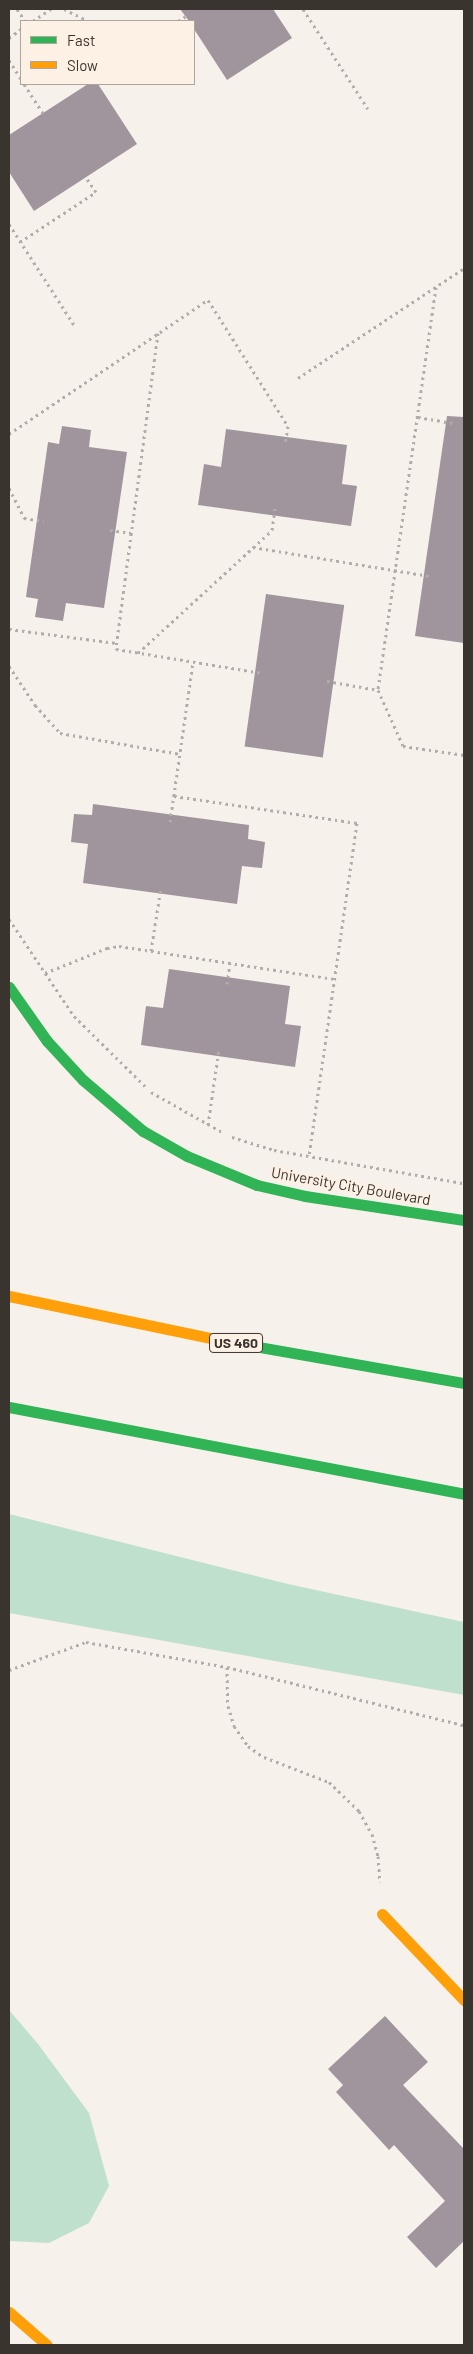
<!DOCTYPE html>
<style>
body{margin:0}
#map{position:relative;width:473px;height:2354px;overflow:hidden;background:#f7f1eb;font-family:Barlow,sans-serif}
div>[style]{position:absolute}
.green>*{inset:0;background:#c0e0ce}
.building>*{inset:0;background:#a0959c;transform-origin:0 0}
.path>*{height:3px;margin-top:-1.5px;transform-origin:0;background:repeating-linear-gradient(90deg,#b1adab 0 2.5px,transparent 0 6.5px)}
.fast>*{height:11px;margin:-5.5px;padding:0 5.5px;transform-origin:5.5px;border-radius:5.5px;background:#30b455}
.slow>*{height:11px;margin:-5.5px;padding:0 5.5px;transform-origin:5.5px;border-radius:5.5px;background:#ff9f0a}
span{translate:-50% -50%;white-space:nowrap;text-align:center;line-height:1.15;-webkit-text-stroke:5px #fdf0e5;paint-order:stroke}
.shield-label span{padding:1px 4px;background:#fdf0e5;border:1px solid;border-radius:4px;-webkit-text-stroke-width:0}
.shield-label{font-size:14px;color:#3a342f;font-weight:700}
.street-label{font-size:15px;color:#3a342f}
.frame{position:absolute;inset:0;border:10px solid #3a342f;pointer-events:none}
.legend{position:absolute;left:20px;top:20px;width:175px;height:65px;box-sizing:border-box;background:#fdf0e5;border:1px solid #afa59c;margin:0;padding:6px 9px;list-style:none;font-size:15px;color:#3a342f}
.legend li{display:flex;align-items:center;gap:10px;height:25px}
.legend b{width:25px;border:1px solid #afa59c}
</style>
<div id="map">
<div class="green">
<div style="clip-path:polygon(9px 1514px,288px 1584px,464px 1622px,464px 1695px,9px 1613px)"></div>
<div style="clip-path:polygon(9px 2010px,38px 2044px,89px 2113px,109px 2186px,89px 2223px,49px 2243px,9px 2241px)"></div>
</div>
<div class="building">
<div style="clip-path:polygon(180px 9px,273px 9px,292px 38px,227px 80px,194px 29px,194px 21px,189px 21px)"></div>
<div style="clip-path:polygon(88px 84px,98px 84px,137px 144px,34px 211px,9px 172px,9px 135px)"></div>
<div style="clip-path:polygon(447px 416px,464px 417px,464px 643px,415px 636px)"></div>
<div style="clip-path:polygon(62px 426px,91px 430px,89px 447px,127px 452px,104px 608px,66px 603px,63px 621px,35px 617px,38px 599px,26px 597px,48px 442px,59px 444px)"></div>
<div style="clip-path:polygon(226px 429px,347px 445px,342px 484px,357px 486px,351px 526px,198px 505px,204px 464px,221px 467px)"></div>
<div style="left:266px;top:594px;width:79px;height:154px;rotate:8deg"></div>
<div style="clip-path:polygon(93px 804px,249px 825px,248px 839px,265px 842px,262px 868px,242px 866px,237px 904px,83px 883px,88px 844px,71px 842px,74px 814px,92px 815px)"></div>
<div style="clip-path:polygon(169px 969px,290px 986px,285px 1024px,301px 1026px,295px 1067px,141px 1045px,146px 1006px,163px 1008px)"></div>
<div style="clip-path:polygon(385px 2016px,428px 2062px,403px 2085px,464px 2149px,464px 2241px,436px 2268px,407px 2237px,445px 2201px,394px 2145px,389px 2150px,336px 2092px,343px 2085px,328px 2069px)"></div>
</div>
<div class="path">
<div style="left:17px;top:9px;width:14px;rotate:56deg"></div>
<div style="left:64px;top:9px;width:28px;rotate:26deg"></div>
<div style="left:303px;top:9px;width:119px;rotate:57deg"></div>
<div style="left:33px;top:21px;width:22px;rotate:-34deg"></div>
<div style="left:178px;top:21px;width:13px;rotate:-32deg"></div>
<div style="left:9px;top:38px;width:15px;rotate:-37deg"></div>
<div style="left:9px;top:60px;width:22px;rotate:58deg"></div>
<div style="left:24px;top:84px;width:35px;rotate:57deg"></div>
<div style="left:9px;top:224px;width:120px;rotate:57.2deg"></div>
<div style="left:20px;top:242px;width:91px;rotate:-33.3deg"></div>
<div style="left:96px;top:192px;width:18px;rotate:-124deg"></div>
<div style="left:436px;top:287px;width:407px;rotate:98.2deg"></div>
<div style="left:378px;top:690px;width:61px;rotate:65.9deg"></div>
<div style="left:403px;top:746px;width:62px;rotate:8.4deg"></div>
<div style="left:158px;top:333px;width:319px;rotate:97.6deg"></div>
<div style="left:116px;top:649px;width:148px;rotate:9.3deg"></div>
<div style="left:298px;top:378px;width:199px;rotate:-33.5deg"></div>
<div style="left:418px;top:417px;width:35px;rotate:10deg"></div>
<div style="left:9px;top:434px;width:240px;rotate:-34deg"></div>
<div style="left:208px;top:300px;width:149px;rotate:57.6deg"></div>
<div style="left:288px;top:426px;width:19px;rotate:99deg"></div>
<div style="left:9px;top:488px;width:34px;rotate:63deg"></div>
<div style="left:24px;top:518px;width:20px;rotate:9deg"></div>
<div style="left:110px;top:530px;width:21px;rotate:8deg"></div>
<div style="left:253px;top:547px;width:179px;rotate:9.3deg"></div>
<div style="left:9px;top:629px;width:108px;rotate:7.5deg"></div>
<div style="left:138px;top:653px;width:182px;rotate:-42.5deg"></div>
<div style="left:272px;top:530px;width:22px;rotate:-82deg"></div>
<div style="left:9px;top:666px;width:47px;rotate:56.3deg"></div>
<div style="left:35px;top:705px;width:38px;rotate:48deg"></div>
<div style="left:60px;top:733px;width:122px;rotate:9.9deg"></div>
<div style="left:327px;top:681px;width:52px;rotate:10deg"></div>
<div style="left:174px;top:796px;width:185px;rotate:8.4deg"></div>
<div style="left:357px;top:823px;width:336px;rotate:98.2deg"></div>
<div style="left:170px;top:822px;width:162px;rotate:-81.8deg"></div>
<div style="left:9px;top:919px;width:117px;rotate:56.2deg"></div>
<div style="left:74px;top:1016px;width:103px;rotate:44.6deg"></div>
<div style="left:151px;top:951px;width:65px;rotate:-81.1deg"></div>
<div style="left:45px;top:973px;width:67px;rotate:-22deg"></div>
<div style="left:107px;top:948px;width:12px;rotate:-9deg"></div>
<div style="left:119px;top:946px;width:219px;rotate:8.7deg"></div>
<div style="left:227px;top:984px;width:21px;rotate:-82deg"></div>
<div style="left:151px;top:1092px;width:81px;rotate:29.4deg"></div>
<div style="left:208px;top:1125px;width:77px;rotate:-81.8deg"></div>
<div style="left:232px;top:1137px;width:44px;rotate:17.2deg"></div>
<div style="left:274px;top:1150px;width:193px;rotate:9.9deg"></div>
<div style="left:227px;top:1667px;width:39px;rotate:89deg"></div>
<div style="left:228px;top:1706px;width:21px;rotate:73deg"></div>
<div style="left:234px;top:1726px;width:24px;rotate:55deg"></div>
<div style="left:248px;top:1746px;width:19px;rotate:35deg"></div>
<div style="left:264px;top:1757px;width:70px;rotate:21deg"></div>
<div style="left:329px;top:1782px;width:42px;rotate:44deg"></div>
<div style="left:359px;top:1811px;width:26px;rotate:61deg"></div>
<div style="left:372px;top:1834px;width:23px;rotate:75deg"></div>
<div style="left:378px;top:1856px;width:26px;rotate:86deg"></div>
<div style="left:9px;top:1670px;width:82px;rotate:-20deg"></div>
<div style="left:86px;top:1642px;width:143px;rotate:10.1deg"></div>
<div style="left:227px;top:1667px;width:244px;rotate:13.8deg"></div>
</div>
<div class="fast">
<div style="left:9px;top:987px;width:66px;rotate:54.9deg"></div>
<div style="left:47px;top:1041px;width:53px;rotate:47.3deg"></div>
<div style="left:83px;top:1080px;width:79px;rotate:40.4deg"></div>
<div style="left:143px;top:1131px;width:51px;rotate:29.6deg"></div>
<div style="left:187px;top:1156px;width:76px;rotate:22.5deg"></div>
<div style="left:257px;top:1185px;width:49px;rotate:12.9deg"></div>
<div style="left:305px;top:1196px;width:161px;rotate:8.6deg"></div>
<div style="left:225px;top:1341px;width:243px;rotate:10deg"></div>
<div style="left:9px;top:1407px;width:463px;rotate:10.8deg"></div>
</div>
<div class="slow">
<div style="left:9px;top:1296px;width:221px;rotate:11.8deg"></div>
<div style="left:382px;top:1914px;width:119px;rotate:46.4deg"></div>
<div style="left:9px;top:2312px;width:50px;rotate:41deg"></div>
</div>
<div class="shield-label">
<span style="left:236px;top:1343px">US 460</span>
</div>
<div class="street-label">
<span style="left:351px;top:1186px;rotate:10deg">University City Boulevard</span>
</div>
<div class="frame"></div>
<ul class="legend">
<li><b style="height:6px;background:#30b455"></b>Fast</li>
<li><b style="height:6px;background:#ff9f0a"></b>Slow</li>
</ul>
</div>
